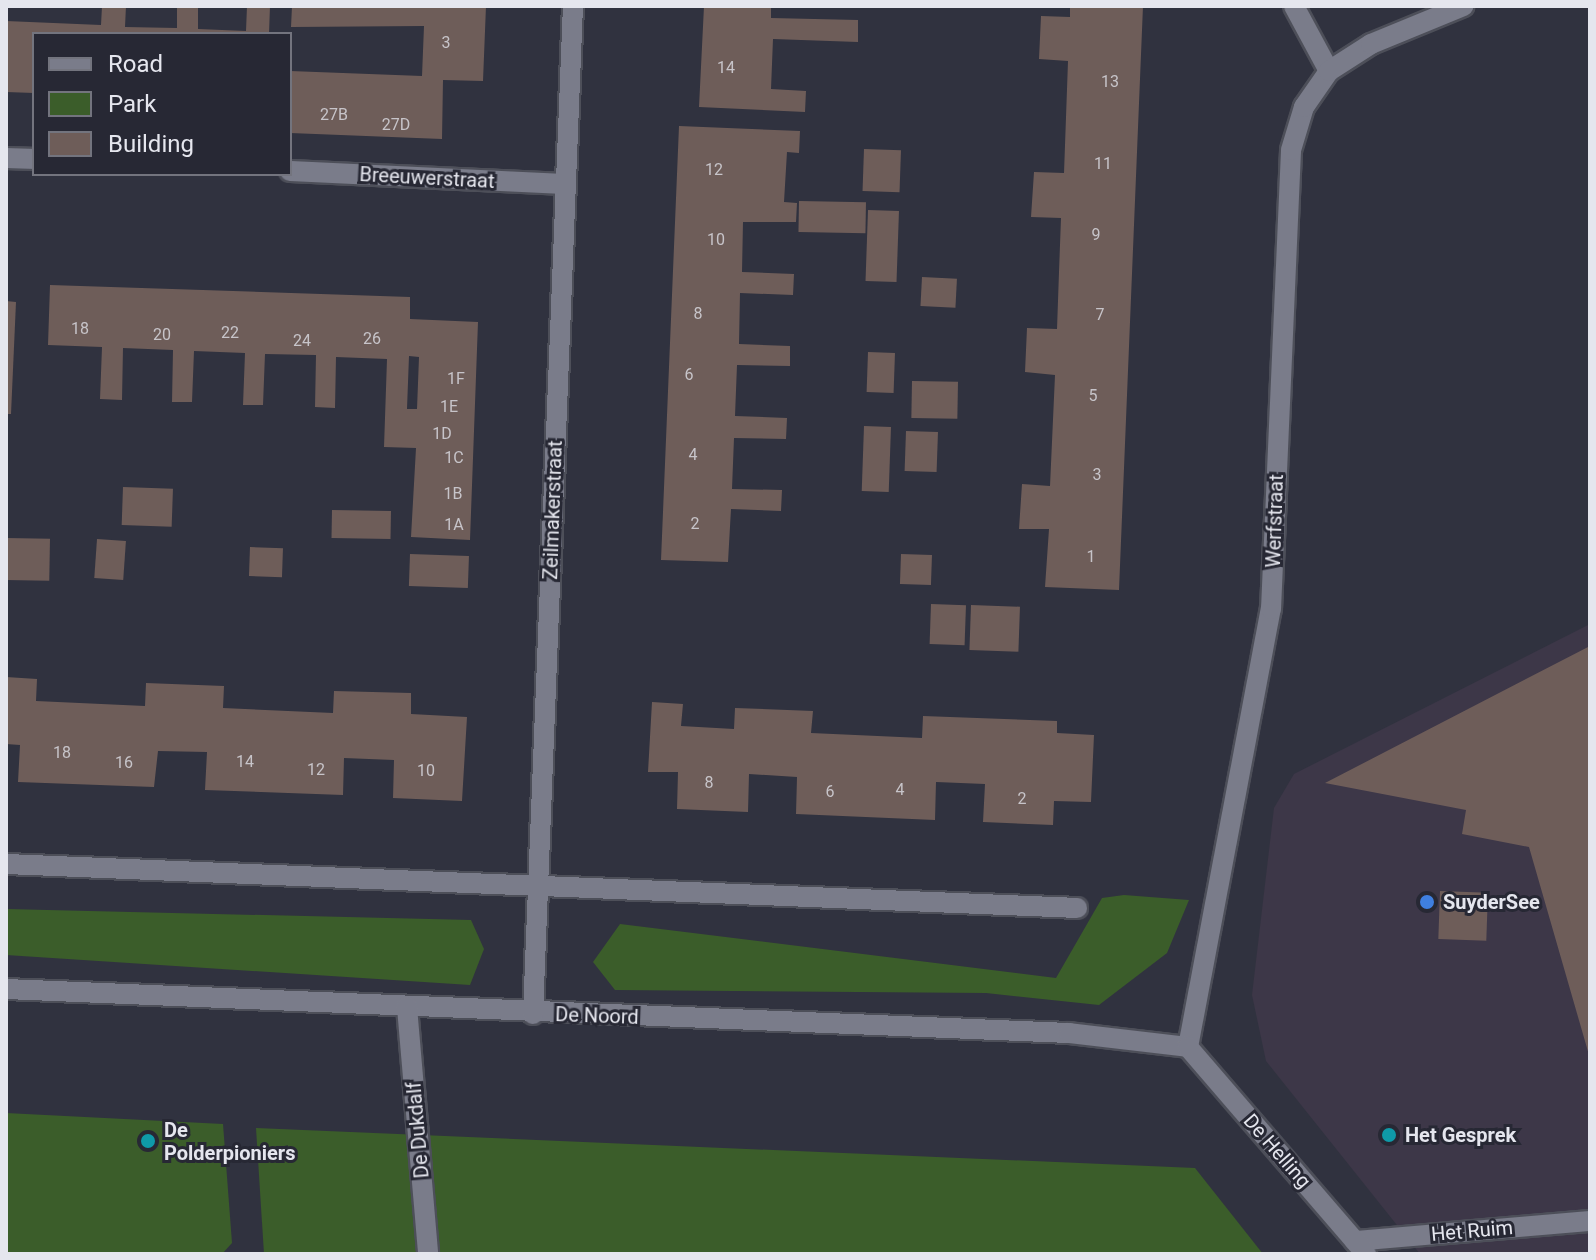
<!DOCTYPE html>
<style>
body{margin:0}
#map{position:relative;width:1596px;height:1260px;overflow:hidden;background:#30323f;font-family:Roboto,sans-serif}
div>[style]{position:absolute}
.commercial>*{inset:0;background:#3d3748}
.green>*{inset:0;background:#3b5d2a}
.building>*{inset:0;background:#6e5d59;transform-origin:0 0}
.roads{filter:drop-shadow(2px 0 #4d4f59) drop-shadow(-2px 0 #4d4f59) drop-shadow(0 2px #4d4f59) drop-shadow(0 -2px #4d4f59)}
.pedestrian>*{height:20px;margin:-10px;padding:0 10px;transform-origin:10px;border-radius:10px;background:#7a7c8a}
.minor>*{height:20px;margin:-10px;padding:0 10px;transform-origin:10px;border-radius:10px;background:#7a7c8a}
.dots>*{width:22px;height:22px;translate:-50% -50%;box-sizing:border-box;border:4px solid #272834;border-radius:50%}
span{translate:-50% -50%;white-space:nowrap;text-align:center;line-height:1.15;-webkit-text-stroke:6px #272834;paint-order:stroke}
.number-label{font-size:16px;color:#c7c4c9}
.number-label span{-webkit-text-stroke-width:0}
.street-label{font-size:20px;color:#e5e6ee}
.poi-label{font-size:20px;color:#e5e6ee;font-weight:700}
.left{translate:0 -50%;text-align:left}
.frame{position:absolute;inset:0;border:8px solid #e5e6ee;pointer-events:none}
.legend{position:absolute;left:32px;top:32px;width:260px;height:144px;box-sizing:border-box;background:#272834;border:2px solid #73747e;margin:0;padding:10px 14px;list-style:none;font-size:24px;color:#e5e6ee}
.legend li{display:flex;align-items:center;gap:16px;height:40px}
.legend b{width:40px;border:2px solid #73747e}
</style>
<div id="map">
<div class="commercial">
<div style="clip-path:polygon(1590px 624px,1590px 1254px,1420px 1254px,1266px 1061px,1252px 995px,1274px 808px,1294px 774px)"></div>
</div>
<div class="green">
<div style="clip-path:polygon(1124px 895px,1189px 900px,1167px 953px,1099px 1005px,986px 993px,615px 990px,593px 962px,620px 924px,1056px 978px,1102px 898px)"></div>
<div style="clip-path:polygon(6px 909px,471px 920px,484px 949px,470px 985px,6px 955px)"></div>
<div style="clip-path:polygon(6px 1113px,223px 1124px,232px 1243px,222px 1254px,6px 1254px)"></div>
<div style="clip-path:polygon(256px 1128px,1195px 1168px,1263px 1254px,264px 1254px)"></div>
</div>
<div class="building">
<div style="clip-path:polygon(102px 6px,126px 6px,125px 27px,177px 28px,177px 6px,198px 6px,198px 29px,246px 31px,247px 6px,270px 6px,269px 34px,34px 34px,34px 93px,6px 92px,6px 21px,101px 25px)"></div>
<div style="clip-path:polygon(292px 6px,486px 6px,483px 81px,443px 80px,442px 139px,290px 133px,290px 71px,422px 76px,424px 26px,291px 27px)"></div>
<div style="clip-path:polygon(704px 6px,771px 6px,771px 18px,858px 20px,858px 42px,773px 39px,771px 89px,806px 91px,805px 112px,699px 107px)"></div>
<div style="clip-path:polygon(1070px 6px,1143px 6px,1119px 590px,1045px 587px,1049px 529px,1019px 529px,1022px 484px,1050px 486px,1055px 375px,1025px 372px,1027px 328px,1057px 329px,1059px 272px,1061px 218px,1031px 217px,1034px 172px,1064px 173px,1068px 61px,1039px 59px,1041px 16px,1070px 17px)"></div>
<div style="clip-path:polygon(679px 126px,800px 131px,799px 153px,787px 152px,784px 202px,797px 203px,796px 222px,743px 222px,742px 272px,794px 274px,793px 295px,740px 293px,739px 344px,790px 346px,790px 366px,737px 365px,735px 416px,787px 418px,786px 439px,734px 438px,732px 489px,782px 490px,781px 511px,731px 509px,728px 562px,661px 560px)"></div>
<div style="left:864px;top:149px;width:37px;height:42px;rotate:2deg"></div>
<div style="left:799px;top:201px;width:67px;height:31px;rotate:1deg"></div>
<div style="left:868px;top:210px;width:31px;height:71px;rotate:2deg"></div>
<div style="left:922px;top:277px;width:35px;height:29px;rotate:3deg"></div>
<div style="clip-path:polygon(evenodd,50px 285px,410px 297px,410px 319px,478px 322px,470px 540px,411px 537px,416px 448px,384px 447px,387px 359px,336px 357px,335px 408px,315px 407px,316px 355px,265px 354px,263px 405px,243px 405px,245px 353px,194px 351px,192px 402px,172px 402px,173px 350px,123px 348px,122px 400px,100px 399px,102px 347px,48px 345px,50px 285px,409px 356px,419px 357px,417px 409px,407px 409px,409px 356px)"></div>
<div style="clip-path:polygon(6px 301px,16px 302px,11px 414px,6px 414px)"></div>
<div style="left:868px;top:352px;width:27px;height:40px;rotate:2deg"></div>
<div style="left:912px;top:381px;width:46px;height:37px;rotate:1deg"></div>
<div style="left:864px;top:426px;width:27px;height:65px;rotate:2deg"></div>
<div style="left:906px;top:431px;width:32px;height:40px;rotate:2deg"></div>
<div style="left:123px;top:487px;width:50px;height:38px;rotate:2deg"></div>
<div style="left:332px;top:510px;width:59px;height:28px;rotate:1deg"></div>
<div style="left:6px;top:538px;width:44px;height:42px;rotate:1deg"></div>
<div style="left:97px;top:539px;width:29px;height:39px;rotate:4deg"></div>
<div style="left:250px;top:547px;width:33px;height:29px;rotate:2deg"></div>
<div style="left:410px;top:554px;width:59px;height:32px;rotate:2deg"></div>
<div style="left:901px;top:554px;width:31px;height:30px;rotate:2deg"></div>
<div style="left:931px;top:604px;width:35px;height:40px;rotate:2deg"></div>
<div style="left:971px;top:605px;width:49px;height:45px;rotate:2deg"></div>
<div style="clip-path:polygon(1590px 646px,1590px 1055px,1589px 1055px,1529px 847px,1462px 834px,1466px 810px,1325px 783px)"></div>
<div style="clip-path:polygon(6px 677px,37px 679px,36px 701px,145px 706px,146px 683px,224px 686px,223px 708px,333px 713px,334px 691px,411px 693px,411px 714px,467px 717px,462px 801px,393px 798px,394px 760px,344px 758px,343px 795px,205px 790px,207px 752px,158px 751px,154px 787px,18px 782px,20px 745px,6px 744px)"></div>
<div style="clip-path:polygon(652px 702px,683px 704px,681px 726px,734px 729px,735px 708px,813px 711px,811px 733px,922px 738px,923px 716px,1057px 721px,1057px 733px,1094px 735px,1091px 802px,1054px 801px,1053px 825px,983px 822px,985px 784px,936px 782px,935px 820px,796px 814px,797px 777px,749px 774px,748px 812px,677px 809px,678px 772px,648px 772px)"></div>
<div style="left:1440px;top:891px;width:48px;height:48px;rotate:2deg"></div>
</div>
<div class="roads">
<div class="pedestrian">
<div style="left:1355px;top:1241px;width:236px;rotate:-4.9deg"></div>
</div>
<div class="minor">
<div style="left:1294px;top:6px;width:74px;rotate:61.7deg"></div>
<div style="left:6px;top:158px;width:28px;rotate:2deg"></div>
<div style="left:290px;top:171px;width:275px;rotate:2.7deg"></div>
<div style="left:6px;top:864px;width:1072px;rotate:2.35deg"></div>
<div style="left:6px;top:989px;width:1064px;rotate:2.37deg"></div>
<div style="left:1069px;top:1033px;width:120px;rotate:6.7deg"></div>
<div style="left:407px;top:1007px;width:248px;rotate:85.1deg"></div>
<div style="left:533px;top:1014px;width:1009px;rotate:-87.73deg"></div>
<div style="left:1188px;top:1047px;width:446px;rotate:-79.3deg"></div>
<div style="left:1271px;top:609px;width:459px;rotate:-87.5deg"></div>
<div style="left:1291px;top:150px;width:45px;rotate:-73.2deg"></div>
<div style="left:1304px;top:107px;width:44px;rotate:-55.2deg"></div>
<div style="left:1329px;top:71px;width:50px;rotate:-32.7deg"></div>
<div style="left:1371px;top:44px;width:100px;rotate:-22.4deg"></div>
<div style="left:1188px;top:1047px;width:273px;rotate:49.3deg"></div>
</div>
</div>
<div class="dots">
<div style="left:1427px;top:902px;background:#3f7fe0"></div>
<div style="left:1389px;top:1135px;background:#0f9aa8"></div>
<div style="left:148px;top:1141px;background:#0f9aa8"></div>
</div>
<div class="number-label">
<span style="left:446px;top:43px">3</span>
<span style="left:726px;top:68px">14</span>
<span style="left:1110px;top:82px">13</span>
<span style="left:334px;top:115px">27B</span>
<span style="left:396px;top:125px">27D</span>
<span style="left:1103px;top:164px">11</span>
<span style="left:714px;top:170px">12</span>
<span style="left:1096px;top:235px">9</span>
<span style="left:716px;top:240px">10</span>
<span style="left:698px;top:314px">8</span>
<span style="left:1100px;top:315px">7</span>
<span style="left:80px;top:329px">18</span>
<span style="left:230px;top:333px">22</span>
<span style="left:162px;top:335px">20</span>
<span style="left:372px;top:339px">26</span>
<span style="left:302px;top:341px">24</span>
<span style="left:689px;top:375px">6</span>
<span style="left:456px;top:379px">1F</span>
<span style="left:1093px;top:396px">5</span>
<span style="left:449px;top:407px">1E</span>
<span style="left:442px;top:434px">1D</span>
<span style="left:693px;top:455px">4</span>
<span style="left:454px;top:458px">1C</span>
<span style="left:1097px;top:475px">3</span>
<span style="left:453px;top:494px">1B</span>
<span style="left:695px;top:524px">2</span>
<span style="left:454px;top:525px">1A</span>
<span style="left:1091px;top:557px">1</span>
<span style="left:62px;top:753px">18</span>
<span style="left:245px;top:762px">14</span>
<span style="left:124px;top:763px">16</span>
<span style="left:316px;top:770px">12</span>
<span style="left:426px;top:771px">10</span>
<span style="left:709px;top:783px">8</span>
<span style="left:900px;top:790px">4</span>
<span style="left:830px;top:792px">6</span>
<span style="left:1022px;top:799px">2</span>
</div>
<div class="street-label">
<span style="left:427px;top:178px;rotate:3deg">Breeuwerstraat</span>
<span style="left:553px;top:510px;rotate:-88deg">Zeilmakerstraat</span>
<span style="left:1275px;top:521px;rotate:-88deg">Werfstraat</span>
<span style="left:597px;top:1016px;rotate:2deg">De Noord</span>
<span style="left:418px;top:1130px;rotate:-95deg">De Dukdalf</span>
<span style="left:1277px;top:1151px;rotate:49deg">De Helling</span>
<span style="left:1472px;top:1231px;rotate:-5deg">Het Ruim</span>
</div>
<div class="poi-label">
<span class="left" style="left:1443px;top:902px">SuyderSee</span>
<span class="left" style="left:164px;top:1142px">De<br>Polderpioniers</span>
<span class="left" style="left:1405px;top:1135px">Het Gesprek</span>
</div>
<div class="frame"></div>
<ul class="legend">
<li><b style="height:10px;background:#7a7c8a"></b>Road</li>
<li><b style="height:22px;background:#3b5d2a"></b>Park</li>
<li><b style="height:22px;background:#6e5d59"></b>Building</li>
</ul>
</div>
